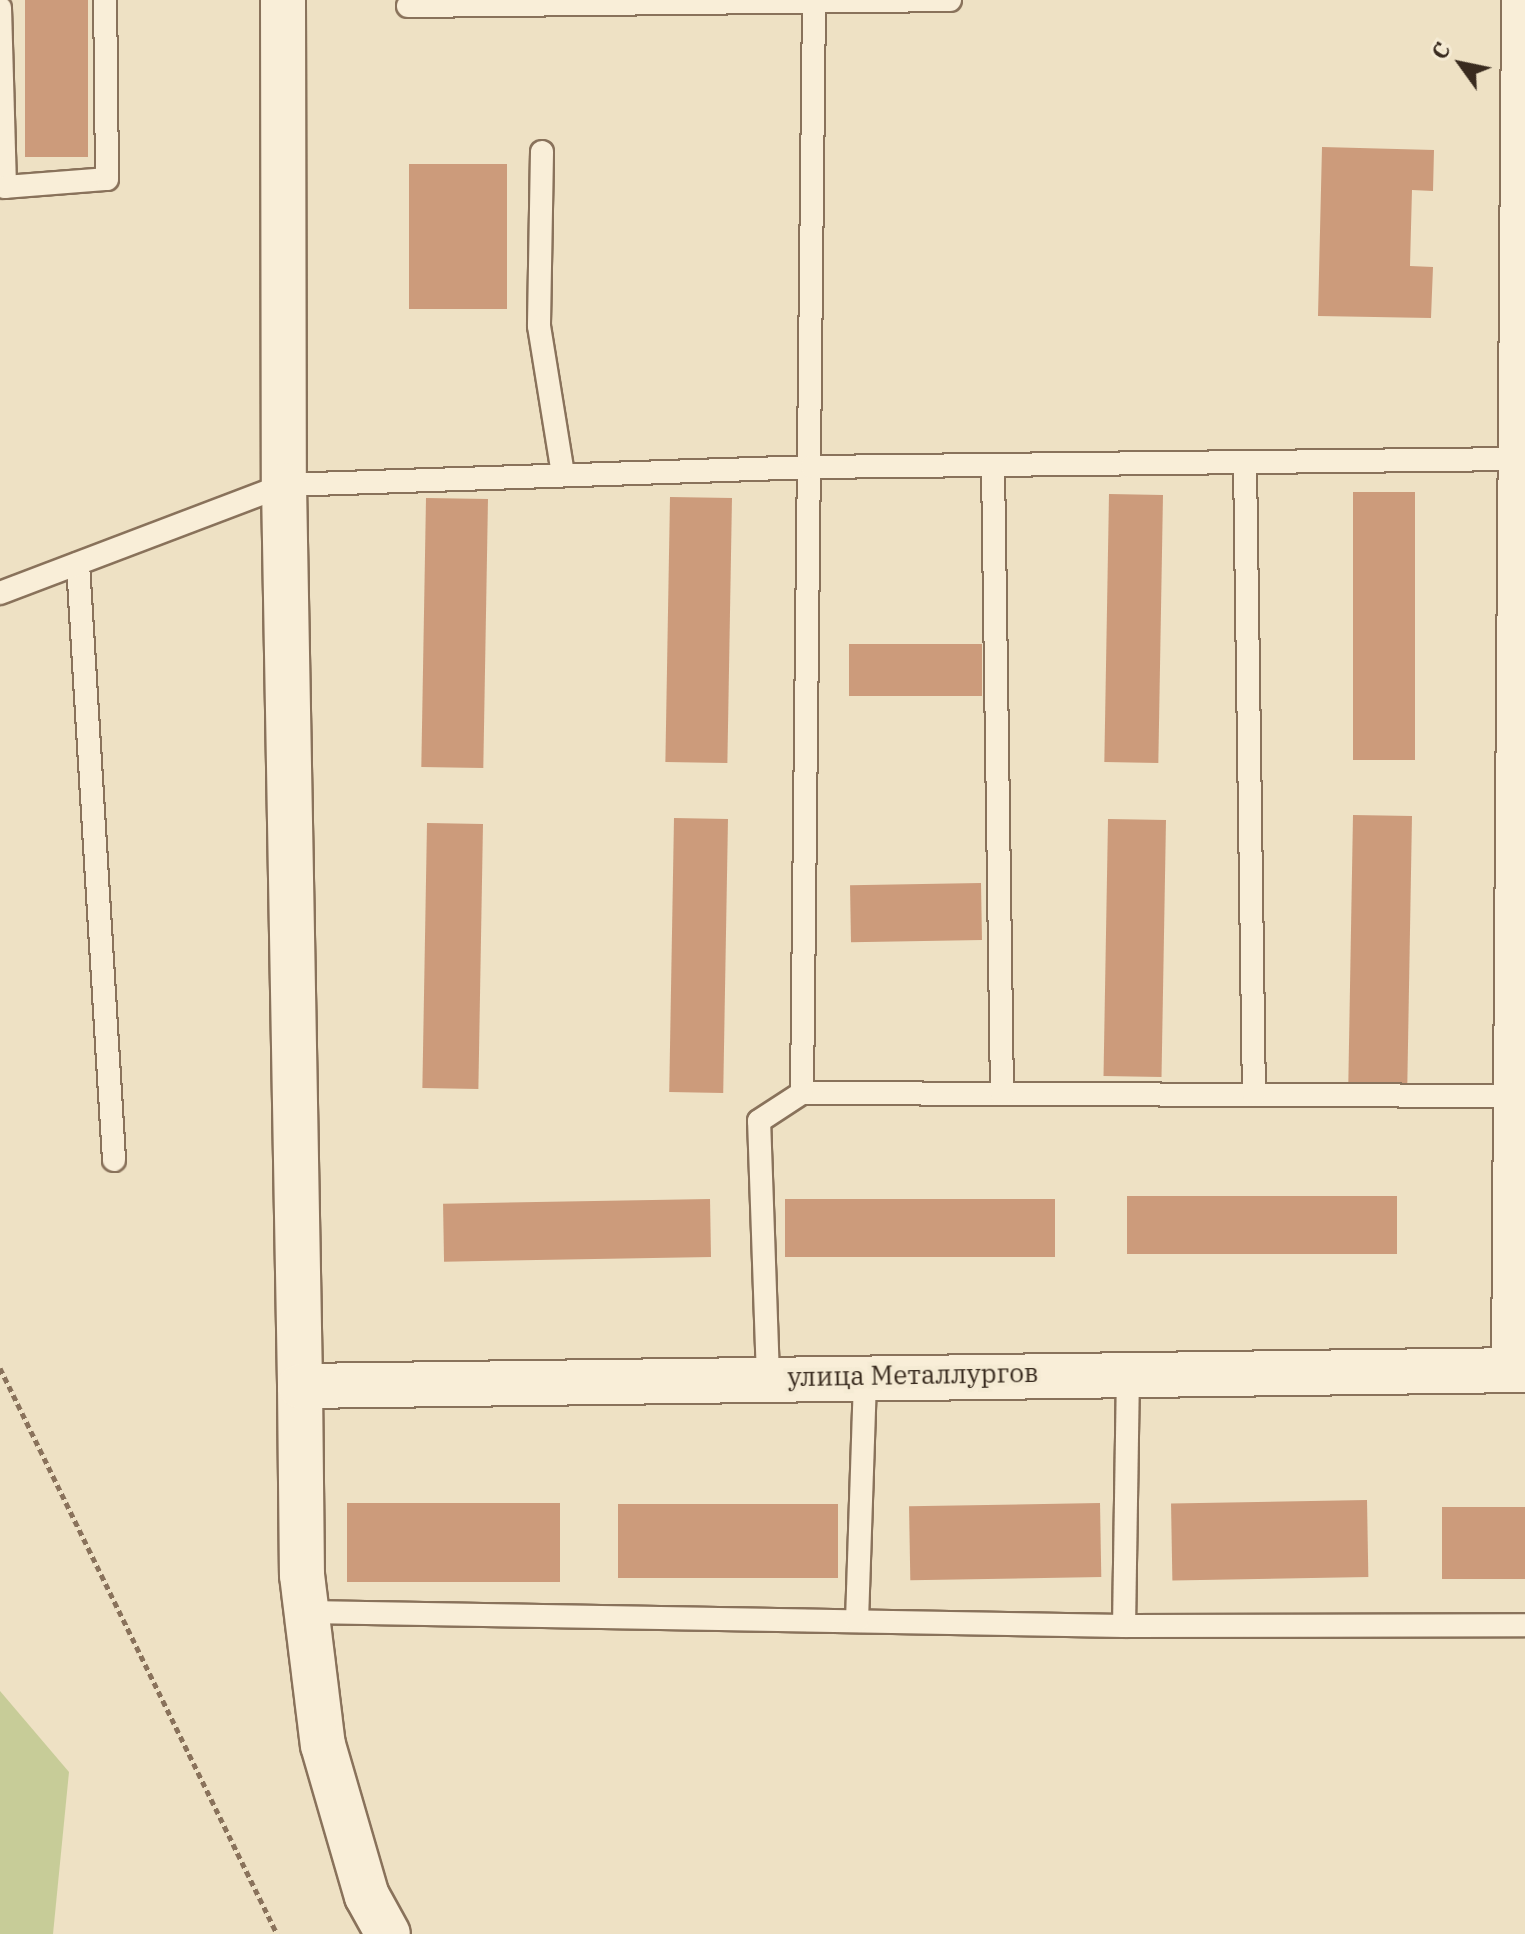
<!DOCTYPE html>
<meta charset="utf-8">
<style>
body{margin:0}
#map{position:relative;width:1525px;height:1934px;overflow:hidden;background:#eee1c4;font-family:"IBM Plex Serif",serif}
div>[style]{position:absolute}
.green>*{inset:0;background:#c7cc98}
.building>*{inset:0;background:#cc9b7b;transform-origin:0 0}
.path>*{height:5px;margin-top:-2.5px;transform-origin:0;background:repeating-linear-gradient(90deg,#89725b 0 6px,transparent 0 10px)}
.roads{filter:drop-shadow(2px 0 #89725b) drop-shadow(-2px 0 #89725b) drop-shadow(0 2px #89725b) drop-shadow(0 -2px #89725b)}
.service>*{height:22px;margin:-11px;padding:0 11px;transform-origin:11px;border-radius:11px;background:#f9eed8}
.minor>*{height:44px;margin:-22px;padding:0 22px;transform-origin:22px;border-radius:22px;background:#f9eed8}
.secondary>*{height:44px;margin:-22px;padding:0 22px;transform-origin:22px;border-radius:22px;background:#f9eed8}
span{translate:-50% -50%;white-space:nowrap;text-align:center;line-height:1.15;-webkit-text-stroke:8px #f5ebd4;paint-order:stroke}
.street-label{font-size:26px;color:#392b1f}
.north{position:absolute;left:1421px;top:24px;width:80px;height:80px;-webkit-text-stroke:6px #f5ebd4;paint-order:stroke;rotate:303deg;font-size:22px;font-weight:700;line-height:32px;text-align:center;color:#392b1f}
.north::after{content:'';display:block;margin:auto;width:28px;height:36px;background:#392b1f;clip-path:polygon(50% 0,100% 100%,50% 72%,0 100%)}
</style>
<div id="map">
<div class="green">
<div style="clip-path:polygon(0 1691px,69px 1772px,53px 1934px,0 1934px)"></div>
</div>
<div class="building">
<div style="left:25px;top:0;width:63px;height:157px"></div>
<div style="clip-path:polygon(1322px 147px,1434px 150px,1433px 191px,1412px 190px,1410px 266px,1433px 267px,1431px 318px,1318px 316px)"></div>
<div style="left:507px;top:164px;width:145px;height:98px;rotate:90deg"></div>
<div style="left:1353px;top:492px;width:62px;height:268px"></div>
<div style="left:1109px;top:494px;width:54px;height:268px;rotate:1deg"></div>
<div style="left:670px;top:497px;width:62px;height:265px;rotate:1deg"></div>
<div style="left:426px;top:498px;width:62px;height:269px;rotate:1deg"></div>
<div style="left:849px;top:644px;width:133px;height:52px"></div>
<div style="left:1353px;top:815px;width:59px;height:271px;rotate:1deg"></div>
<div style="left:674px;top:818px;width:54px;height:274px;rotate:1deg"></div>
<div style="left:1108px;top:819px;width:58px;height:257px;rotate:1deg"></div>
<div style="left:427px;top:823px;width:56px;height:265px;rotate:1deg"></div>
<div style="left:981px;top:883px;width:57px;height:131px;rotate:89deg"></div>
<div style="left:1397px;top:1196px;width:58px;height:270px;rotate:90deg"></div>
<div style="left:710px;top:1199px;width:58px;height:267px;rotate:89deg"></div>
<div style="left:1055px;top:1199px;width:58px;height:270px;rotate:90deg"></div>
<div style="left:1367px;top:1500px;width:77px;height:196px;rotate:89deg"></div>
<div style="left:347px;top:1503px;width:213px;height:79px"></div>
<div style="left:1100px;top:1503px;width:74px;height:191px;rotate:89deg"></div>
<div style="left:838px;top:1504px;width:74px;height:220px;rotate:90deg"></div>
<div style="left:1525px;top:1507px;width:72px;height:83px;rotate:90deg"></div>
</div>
<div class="path">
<div style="left:0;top:1368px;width:630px;rotate:63.92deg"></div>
</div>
<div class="roads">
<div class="service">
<div style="left:814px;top:0;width:1093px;rotate:90.63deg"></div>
<div style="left:802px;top:1093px;width:714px;rotate:0.24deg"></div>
<div style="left:408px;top:6px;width:542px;rotate:-0.63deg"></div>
<div style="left:0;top:8px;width:179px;rotate:88.4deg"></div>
<div style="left:5px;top:187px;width:102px;rotate:-4.5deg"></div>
<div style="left:107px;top:179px;width:179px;rotate:-90.6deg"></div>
<div style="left:542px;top:152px;width:174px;rotate:91deg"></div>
<div style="left:539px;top:326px;width:151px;rotate:80.8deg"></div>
<div style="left:1245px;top:462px;width:633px;rotate:89.19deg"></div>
<div style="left:993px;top:465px;width:629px;rotate:89.18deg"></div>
<div style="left:78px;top:564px;width:597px;rotate:86.54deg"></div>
<div style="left:0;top:593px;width:304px;rotate:-20.8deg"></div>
<div style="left:284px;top:485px;width:528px;rotate:-1.95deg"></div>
<div style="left:812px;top:467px;width:708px;rotate:-0.65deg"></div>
<div style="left:1128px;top:1373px;width:253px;rotate:90.9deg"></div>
<div style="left:1124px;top:1626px;width:401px;rotate:-0.1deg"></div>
<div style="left:768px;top:1377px;width:256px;rotate:-92deg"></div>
<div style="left:759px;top:1121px;width:51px;rotate:-33.1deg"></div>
<div style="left:307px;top:1612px;width:817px;rotate:0.98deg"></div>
<div style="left:857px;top:1621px;width:245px;rotate:-88.1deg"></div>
</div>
<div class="minor">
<div style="left:1514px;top:1369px;width:1369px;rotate:-89.58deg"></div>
<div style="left:300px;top:1386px;width:189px;rotate:89.4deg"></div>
<div style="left:302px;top:1575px;width:171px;rotate:83deg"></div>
<div style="left:323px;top:1745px;width:157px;rotate:73.8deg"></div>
<div style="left:367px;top:1896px;width:43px;rotate:61.1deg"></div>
</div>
<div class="secondary">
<div style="left:283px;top:0;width:485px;rotate:89.9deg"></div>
<div style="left:284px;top:485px;width:901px;rotate:88.98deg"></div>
<div style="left:300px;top:1386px;width:1225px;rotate:-0.75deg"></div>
</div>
</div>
<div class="street-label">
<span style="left:913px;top:1375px;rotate:-1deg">улица Металлургов</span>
</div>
<div class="north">С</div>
</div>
